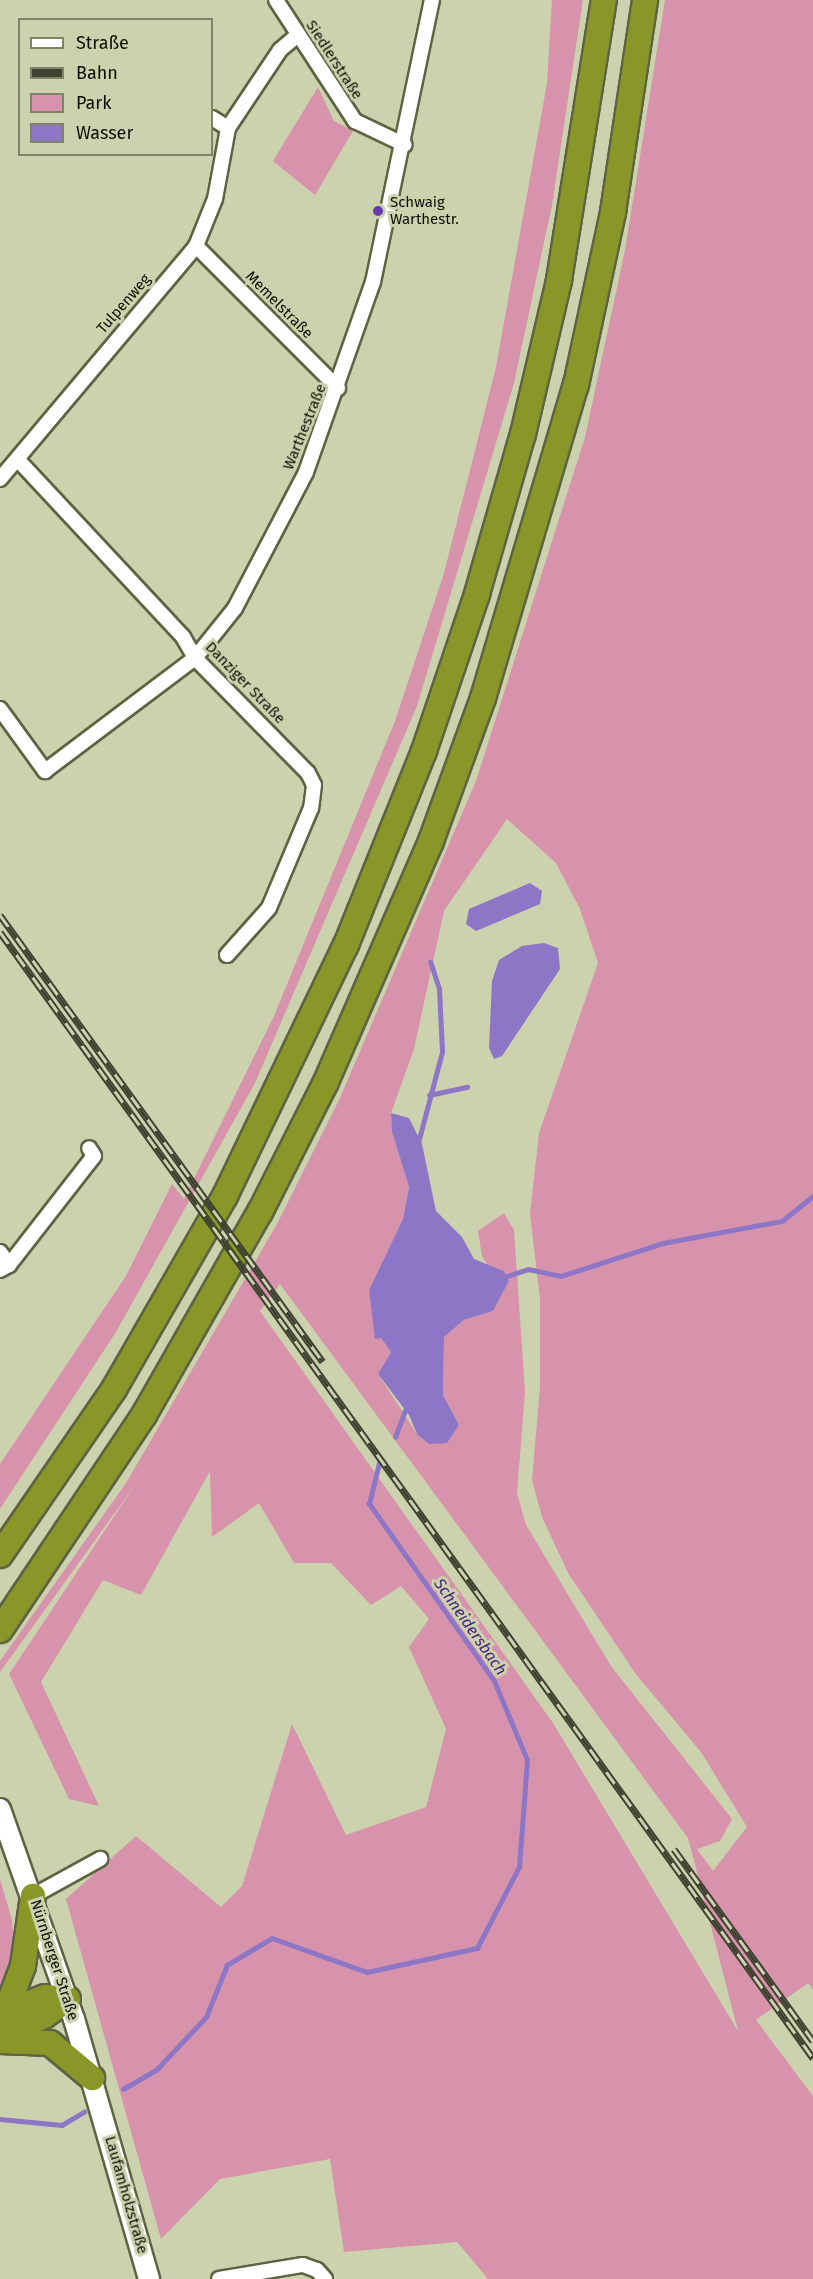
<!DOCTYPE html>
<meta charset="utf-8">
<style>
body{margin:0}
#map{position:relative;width:813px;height:2279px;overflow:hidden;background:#cbd2ad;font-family:"Fira Sans",sans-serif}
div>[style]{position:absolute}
.green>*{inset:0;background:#d893ac}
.water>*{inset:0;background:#8d76c6}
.stream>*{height:4.5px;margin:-2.25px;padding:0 2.25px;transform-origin:2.25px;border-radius:2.25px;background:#8d76c6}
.roads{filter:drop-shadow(2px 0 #5e6342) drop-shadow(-2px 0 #5e6342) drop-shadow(0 2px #5e6342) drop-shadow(0 -2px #5e6342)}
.street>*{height:14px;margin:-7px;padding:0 7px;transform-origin:7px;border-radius:7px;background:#fff}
.secondary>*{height:20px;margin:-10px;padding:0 10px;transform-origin:10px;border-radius:10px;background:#fff}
.highway>*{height:24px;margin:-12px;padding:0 12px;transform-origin:12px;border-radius:12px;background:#899728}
.rail>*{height:7px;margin-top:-3.5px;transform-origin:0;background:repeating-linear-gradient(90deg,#cbd2ad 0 14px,#3f4230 0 28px);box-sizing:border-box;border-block:2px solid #3f4230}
.dots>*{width:16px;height:16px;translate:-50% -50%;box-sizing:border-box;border:3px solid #cbd2ad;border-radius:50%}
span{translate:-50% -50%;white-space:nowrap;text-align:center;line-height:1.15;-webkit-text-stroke:6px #cbd2ad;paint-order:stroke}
.street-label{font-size:15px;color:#0d0f03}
.poi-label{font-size:15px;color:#0d0f03}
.left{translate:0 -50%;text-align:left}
.water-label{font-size:16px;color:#461f7f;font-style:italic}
.legend{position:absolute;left:18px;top:18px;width:195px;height:138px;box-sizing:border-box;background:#cbd2ad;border:2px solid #7f8469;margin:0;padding:8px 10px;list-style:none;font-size:18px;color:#0d0f03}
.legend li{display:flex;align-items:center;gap:12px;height:30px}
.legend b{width:30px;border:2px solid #7f8469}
</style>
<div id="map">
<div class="green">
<div style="clip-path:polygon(552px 0,583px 0,552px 205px,514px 383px,417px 706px,255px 1083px,116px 1332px,0 1509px,0 1464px,126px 1276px,172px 1184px,184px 1199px,274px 1016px,395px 721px,444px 573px,496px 367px,547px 83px)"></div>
<div style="clip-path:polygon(evenodd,665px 0,813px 0,813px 1990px,808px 1983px,756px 2020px,813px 2096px,813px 2279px,488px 2279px,457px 2242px,344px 2252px,330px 2159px,220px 2179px,161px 2239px,66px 1899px,136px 1836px,221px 1907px,242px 1886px,292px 1724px,346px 1835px,426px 1807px,446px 1729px,409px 1647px,429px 1619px,401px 1586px,371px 1605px,331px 1563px,294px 1563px,259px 1503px,212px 1537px,210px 1471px,141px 1595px,103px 1580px,41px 1682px,99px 1806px,69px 1799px,9px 1674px,135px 1485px,0 1672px,0 1661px,126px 1483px,277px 1224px,339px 1100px,476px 781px,585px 437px,625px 250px,665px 0,507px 819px,556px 863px,580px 909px,598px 963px,539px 1133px,530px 1214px,540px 1299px,540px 1387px,532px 1480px,542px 1517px,568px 1573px,635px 1673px,701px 1752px,747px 1827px,713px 1871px,697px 1849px,720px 1841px,732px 1819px,611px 1666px,526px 1525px,517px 1493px,525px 1392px,514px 1230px,504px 1213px,478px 1231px,482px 1256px,487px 1264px,504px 1271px,509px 1281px,493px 1311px,464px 1320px,444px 1337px,443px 1395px,459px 1425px,417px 1434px,378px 1374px,391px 1352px,381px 1338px,369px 1290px,403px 1219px,409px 1187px,392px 1132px,391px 1113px,414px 1049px,444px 911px,507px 819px,665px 0,280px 1284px,688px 1838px,738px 2031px,553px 1723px,260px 1311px,280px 1284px)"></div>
<div style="clip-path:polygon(318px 87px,334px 121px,353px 131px,315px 195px,273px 161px)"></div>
<div style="clip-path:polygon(0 1879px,12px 1920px,14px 1947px,0 1997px)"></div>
</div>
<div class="water">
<div style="clip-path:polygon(530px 883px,542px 891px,540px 904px,476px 931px,466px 924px,469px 909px)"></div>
<div style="clip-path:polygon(544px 943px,558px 948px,560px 969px,502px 1056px,494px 1059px,489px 1048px,492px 981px,499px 960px,522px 946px)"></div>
<div style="clip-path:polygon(391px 1113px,409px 1118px,422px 1144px,436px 1211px,462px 1237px,474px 1259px,504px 1271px,509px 1281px,493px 1311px,464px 1320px,444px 1337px,443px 1395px,459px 1425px,447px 1443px,429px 1444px,417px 1434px,409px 1415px,378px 1374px,391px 1352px,381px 1338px,375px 1339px,369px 1290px,403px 1219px,409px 1187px,392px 1132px)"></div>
</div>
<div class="stream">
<div style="left:429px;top:1095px;width:39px;rotate:-12deg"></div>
<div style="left:418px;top:1143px;width:94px;rotate:-75.2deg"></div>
<div style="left:442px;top:1052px;width:63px;rotate:-92.7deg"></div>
<div style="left:439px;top:989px;width:28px;rotate:-108deg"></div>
<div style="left:501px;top:1278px;width:28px;rotate:-18deg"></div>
<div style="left:528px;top:1269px;width:34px;rotate:12deg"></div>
<div style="left:561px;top:1276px;width:107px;rotate:-17.9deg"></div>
<div style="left:663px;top:1243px;width:121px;rotate:-10.5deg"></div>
<div style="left:782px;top:1221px;width:40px;rotate:-39deg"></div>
<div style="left:395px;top:1437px;width:34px;rotate:-69deg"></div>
<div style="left:123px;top:2089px;width:38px;rotate:-30deg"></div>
<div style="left:156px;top:2070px;width:73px;rotate:-46.7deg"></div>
<div style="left:206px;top:2017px;width:56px;rotate:-68deg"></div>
<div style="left:227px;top:1965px;width:52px;rotate:-31deg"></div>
<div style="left:272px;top:1938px;width:101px;rotate:19.7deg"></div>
<div style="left:367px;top:1972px;width:113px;rotate:-12.3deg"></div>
<div style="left:477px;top:1948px;width:91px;rotate:-62.6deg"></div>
<div style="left:519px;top:1867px;width:107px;rotate:-85.7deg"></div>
<div style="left:527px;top:1760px;width:86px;rotate:-112.7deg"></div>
<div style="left:494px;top:1681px;width:217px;rotate:-125.2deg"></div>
<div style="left:369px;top:1504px;width:42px;rotate:-76.3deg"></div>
<div style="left:0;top:2119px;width:62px;rotate:5.5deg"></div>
<div style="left:62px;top:2125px;width:26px;rotate:-31deg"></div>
</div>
<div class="roads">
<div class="street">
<div style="left:276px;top:0;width:145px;rotate:56.9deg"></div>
<div style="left:355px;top:121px;width:55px;rotate:25.6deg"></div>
<div style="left:212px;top:118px;width:19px;rotate:32deg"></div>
<div style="left:196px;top:246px;width:201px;rotate:45deg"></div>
<div style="left:19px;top:461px;width:241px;rotate:47deg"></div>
<div style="left:183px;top:637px;width:24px;rotate:60deg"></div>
<div style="left:195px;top:658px;width:161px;rotate:45.5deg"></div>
<div style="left:308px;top:773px;width:13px;rotate:63deg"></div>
<div style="left:314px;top:785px;width:23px;rotate:97deg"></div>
<div style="left:311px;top:808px;width:108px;rotate:112.8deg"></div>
<div style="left:269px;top:908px;width:63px;rotate:131.8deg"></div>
<div style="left:0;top:479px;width:304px;rotate:-49.9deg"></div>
<div style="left:196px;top:246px;width:51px;rotate:-68deg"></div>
<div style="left:215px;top:199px;width:72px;rotate:-79.6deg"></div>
<div style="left:228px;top:128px;width:94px;rotate:-56.3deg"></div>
<div style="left:280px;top:50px;width:23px;rotate:-40deg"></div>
<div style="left:0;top:709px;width:77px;rotate:54deg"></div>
<div style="left:45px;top:771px;width:188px;rotate:-37deg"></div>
<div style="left:195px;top:658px;width:64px;rotate:-51.3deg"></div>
<div style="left:235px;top:608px;width:153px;rotate:-62.4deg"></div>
<div style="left:306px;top:472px;width:201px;rotate:-70.6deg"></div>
<div style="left:373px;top:282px;width:288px;rotate:-78.2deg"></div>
<div style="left:0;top:1252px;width:16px;rotate:55deg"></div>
<div style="left:0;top:1270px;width:10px;rotate:-29deg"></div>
<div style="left:9px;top:1265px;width:138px;rotate:-52.1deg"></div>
<div style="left:94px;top:1156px;width:9px;rotate:-122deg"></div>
<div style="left:33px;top:1896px;width:77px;rotate:-28.9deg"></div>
<div style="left:219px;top:2279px;width:85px;rotate:-9.5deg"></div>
<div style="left:303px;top:2265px;width:15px;rotate:20deg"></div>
<div style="left:317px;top:2270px;width:12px;rotate:48deg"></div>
</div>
<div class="secondary">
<div style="left:0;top:1809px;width:223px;rotate:70.6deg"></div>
<div style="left:74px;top:2019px;width:271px;rotate:73.9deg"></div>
</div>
<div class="highway">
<div style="left:0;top:1555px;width:201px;rotate:-55.5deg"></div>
<div style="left:114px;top:1389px;width:223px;rotate:-60.1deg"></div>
<div style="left:225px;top:1196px;width:279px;rotate:-64.3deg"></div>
<div style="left:346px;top:945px;width:209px;rotate:-68.1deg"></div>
<div style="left:424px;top:751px;width:166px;rotate:-71.3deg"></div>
<div style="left:477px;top:594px;width:166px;rotate:-74deg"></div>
<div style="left:523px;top:434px;width:158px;rotate:-76.8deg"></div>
<div style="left:559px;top:280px;width:284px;rotate:-80.9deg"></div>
<div style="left:0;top:1630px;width:259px;rotate:-56.2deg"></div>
<div style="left:144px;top:1415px;width:234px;rotate:-60.3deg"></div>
<div style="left:260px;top:1212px;width:144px;rotate:-63.1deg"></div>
<div style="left:325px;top:1084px;width:265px;rotate:-66.4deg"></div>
<div style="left:431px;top:841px;width:152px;rotate:-70deg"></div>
<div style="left:483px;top:698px;width:327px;rotate:-73.5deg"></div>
<div style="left:576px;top:385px;width:177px;rotate:-77.9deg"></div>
<div style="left:613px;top:212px;width:214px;rotate:-81.4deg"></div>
<div style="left:6px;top:2011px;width:48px;rotate:-69.3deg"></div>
<div style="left:23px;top:1966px;width:71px;rotate:-81.9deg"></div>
<div style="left:0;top:2015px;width:48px;rotate:-21.8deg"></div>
<div style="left:45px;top:1997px;width:23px;rotate:5deg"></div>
<div style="left:2px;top:2034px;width:46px;rotate:-23.2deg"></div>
<div style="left:44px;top:2016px;width:29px;rotate:-35deg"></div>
<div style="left:0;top:2041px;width:50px;rotate:2.3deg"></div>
<div style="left:50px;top:2043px;width:55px;rotate:39.8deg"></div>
</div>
</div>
<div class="rail">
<div style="left:0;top:915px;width:551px;rotate:54.15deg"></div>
<div style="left:0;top:932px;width:1389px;rotate:54.17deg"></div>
<div style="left:674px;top:1849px;width:237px;rotate:54.1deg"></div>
</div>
<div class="dots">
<div style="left:378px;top:211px;background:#673ab2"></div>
</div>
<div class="street-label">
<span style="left:334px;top:60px;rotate:57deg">Siedlerstraße</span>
<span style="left:124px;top:304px;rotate:-49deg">Tulpenweg</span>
<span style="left:279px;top:305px;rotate:45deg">Memelstraße</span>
<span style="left:305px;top:427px;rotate:-68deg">Warthestraße</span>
<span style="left:245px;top:683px;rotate:46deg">Danziger Straße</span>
<span style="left:54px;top:1960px;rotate:72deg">Nürnberger Straße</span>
<span style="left:126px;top:2195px;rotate:74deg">Laufamholzstraße</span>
</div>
<div class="poi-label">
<span class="left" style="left:390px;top:211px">Schwaig<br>Warthestr.</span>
</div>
<div class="water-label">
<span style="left:470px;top:1627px;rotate:55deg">Schneidersbach</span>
</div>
<ul class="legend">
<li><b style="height:8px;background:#fff"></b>Straße</li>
<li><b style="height:8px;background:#3f4230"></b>Bahn</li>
<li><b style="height:16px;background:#d893ac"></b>Park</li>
<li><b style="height:16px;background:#8d76c6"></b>Wasser</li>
</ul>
</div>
